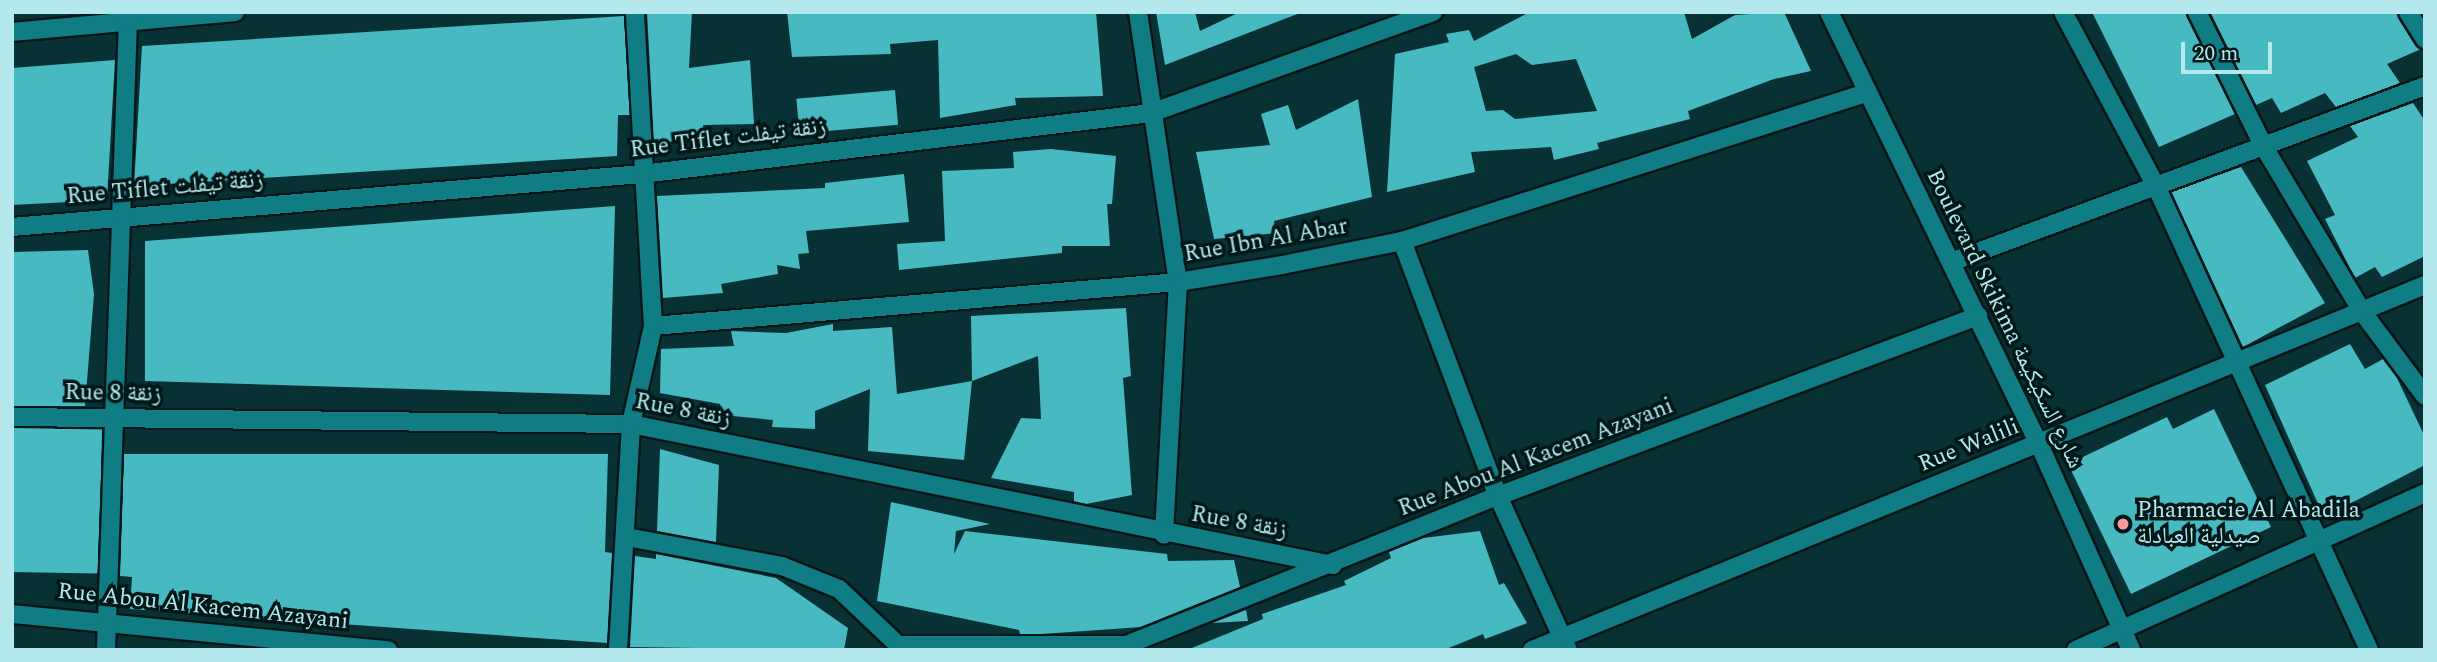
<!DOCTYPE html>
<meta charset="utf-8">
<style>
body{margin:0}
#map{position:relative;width:2437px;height:662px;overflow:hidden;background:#083134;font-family:Spectral,"Noto Naskh Arabic",serif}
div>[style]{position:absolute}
.building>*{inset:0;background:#46b9c1;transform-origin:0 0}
.roads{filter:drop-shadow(2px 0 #071617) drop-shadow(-2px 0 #071617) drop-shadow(0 2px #071617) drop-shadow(0 -2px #071617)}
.minor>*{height:18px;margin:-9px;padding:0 9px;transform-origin:9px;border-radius:9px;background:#107c83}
.dots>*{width:19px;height:19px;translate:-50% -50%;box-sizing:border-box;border:4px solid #001719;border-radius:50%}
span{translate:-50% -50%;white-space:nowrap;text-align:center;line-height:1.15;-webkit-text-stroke:7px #001719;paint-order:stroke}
.street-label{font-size:23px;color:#b3e8ec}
.poi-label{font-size:23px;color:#b3e8ec}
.left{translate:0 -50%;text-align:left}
.frame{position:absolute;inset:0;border:14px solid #b3e8ec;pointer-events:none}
.scale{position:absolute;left:2181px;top:42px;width:91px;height:32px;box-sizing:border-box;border:4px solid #b3e8ec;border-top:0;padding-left:9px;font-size:21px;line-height:24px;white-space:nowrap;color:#b3e8ec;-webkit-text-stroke:5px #001719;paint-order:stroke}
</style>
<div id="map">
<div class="building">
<div style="clip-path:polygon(647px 12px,692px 12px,689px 68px,750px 60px,754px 124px,703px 125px,704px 139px,654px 143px)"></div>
<div style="clip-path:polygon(787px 12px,1096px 12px,1103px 96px,1015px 98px,1016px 105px,940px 118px,938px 40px,890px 44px,891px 54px,792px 57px)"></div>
<div style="clip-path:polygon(1156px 12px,1195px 12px,1200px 31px,1240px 12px,1300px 13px,1165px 65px)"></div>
<div style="clip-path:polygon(evenodd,1530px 12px,1684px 12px,1692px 39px,1735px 15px,1784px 12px,1811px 71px,1774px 79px,1688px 111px,1690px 119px,1597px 143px,1599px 149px,1554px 160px,1551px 147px,1471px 152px,1475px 172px,1387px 192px,1395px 54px,1449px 42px,1446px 34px,1469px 30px,1474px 41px,1530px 12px,1516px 54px,1532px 65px,1576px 59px,1597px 111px,1515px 119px,1503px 110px,1486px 111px,1474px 67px,1516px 54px)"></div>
<div style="clip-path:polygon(2092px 12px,2186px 12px,2235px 114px,2159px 147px)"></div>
<div style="clip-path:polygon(2210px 12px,2397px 12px,2421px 49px,2387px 64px,2400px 83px,2336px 107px,2325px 93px,2281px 113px,2272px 98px,2256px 105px)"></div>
<div style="clip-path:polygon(624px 16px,630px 115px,618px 115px,617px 156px,134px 186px,142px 46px)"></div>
<div style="clip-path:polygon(115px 60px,107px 200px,12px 205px,12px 68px)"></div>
<div style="left:895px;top:90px;width:35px;height:99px;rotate:85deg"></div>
<div style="clip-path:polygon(1358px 99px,1372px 197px,1274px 221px,1277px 233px,1214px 239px,1196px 152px,1270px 145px,1261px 114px,1288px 105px,1296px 130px)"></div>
<div style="clip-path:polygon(2413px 103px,2425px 121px,2425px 256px,2382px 277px,2375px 267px,2355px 278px,2325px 219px,2335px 215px,2307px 161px,2358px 137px,2350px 126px)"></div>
<div style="clip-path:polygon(1051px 149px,1116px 156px,1112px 204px,1107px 204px,1110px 246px,1062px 246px,1062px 253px,899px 270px,897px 244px,945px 241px,942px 171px,1014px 168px,1013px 152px)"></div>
<div style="clip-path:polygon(2241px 167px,2325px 303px,2243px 347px,2171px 192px)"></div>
<div style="clip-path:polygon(904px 174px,909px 222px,806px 231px,809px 253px,798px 254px,800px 269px,777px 265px,778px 274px,721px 284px,723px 293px,663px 298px,657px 196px,825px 188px,825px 183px)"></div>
<div style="clip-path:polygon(615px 206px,610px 395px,145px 381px,145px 241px)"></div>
<div style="clip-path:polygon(88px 250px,94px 294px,85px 406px,12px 406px,12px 252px)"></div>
<div style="clip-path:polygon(1126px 308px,1131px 376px,1123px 378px,1132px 495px,1086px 504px,1074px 501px,1074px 492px,991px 478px,1021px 418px,1041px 419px,1038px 356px,972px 381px,971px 316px)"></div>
<div style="clip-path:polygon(833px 324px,833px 331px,892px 327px,897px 394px,972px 381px,964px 460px,868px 451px,870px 389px,815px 411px,815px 429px,772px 427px,773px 420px,722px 415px,720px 404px,660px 393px,661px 349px,734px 346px,731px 331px,786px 333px)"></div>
<div style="clip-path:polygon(2350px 344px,2365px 369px,2383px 359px,2396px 376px,2425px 437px,2425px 465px,2324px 517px,2265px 385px)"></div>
<div style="clip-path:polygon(2214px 409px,2271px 527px,2131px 594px,2068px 464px,2167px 417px,2173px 429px)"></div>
<div style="left:12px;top:428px;width:90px;height:144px;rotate:1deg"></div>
<div style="clip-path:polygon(660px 449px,719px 465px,716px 542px,657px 531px)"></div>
<div style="clip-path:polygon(124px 454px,608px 454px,605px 552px,612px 553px,607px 643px,130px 609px,132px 577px,120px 576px)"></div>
<div style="clip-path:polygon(891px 502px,990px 524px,956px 531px,954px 554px,965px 531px,1167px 554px,1168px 561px,1234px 560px,1240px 587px,1142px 627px,1041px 634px,1020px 634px,1019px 630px,877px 601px)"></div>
<div style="clip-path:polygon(1480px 531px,1499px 585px,1504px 583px,1527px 623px,1485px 639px,1483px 634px,1444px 650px,1187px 650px,1263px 619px,1262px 614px,1346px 585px,1344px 581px,1391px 558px,1389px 552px,1423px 538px)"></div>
<div style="clip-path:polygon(656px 554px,776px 578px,848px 628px,844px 650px,630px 647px,635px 556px,656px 559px)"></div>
<div style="clip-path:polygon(1246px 610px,1248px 621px,1212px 623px)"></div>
</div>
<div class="roads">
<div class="minor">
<div style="left:1138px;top:12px;width:273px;rotate:81.6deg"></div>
<div style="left:1178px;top:282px;width:253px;rotate:93.2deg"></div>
<div style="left:1829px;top:12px;width:480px;rotate:64.1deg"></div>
<div style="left:2039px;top:444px;width:226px;rotate:65.9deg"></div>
<div style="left:2063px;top:12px;width:197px;rotate:61.9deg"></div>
<div style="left:2156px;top:186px;width:511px;rotate:65.34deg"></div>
<div style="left:2197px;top:12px;width:151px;rotate:63.6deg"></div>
<div style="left:2264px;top:147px;width:190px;rotate:59.2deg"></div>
<div style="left:2361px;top:310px;width:107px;rotate:53.3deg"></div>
<div style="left:2408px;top:12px;width:32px;rotate:58deg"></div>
<div style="left:12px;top:32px;width:224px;rotate:-5.1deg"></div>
<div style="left:12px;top:227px;width:632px;rotate:-4.81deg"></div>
<div style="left:642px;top:174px;width:513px;rotate:-6.83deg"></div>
<div style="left:1151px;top:113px;width:300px;rotate:-19.7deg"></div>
<div style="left:1402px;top:241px;width:272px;rotate:69.4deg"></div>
<div style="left:1498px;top:496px;width:169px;rotate:65.6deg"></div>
<div style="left:1951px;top:262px;width:506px;rotate:-20.37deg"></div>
<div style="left:653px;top:326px;width:527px;rotate:-4.79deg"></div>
<div style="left:1178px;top:282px;width:105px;rotate:-9.3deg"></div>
<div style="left:1282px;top:265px;width:122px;rotate:-11.3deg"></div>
<div style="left:1402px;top:241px;width:487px;rotate:-17.7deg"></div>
<div style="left:12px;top:417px;width:619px;rotate:0.65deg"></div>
<div style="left:631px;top:424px;width:716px;rotate:11.36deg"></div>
<div style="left:627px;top:537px;width:158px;rotate:10.6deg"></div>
<div style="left:782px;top:566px;width:61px;rotate:22deg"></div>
<div style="left:839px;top:589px;width:81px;rotate:43.5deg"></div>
<div style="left:898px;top:645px;width:227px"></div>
<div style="left:12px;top:614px;width:378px;rotate:5.5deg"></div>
<div style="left:106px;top:650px;width:630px;rotate:-88deg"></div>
<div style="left:128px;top:20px;width:9px;rotate:-63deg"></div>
<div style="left:618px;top:650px;width:226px;rotate:-86.7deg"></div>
<div style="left:631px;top:424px;width:100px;rotate:-77.3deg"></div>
<div style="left:653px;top:326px;width:315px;rotate:-93.3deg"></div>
<div style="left:1114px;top:650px;width:414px;rotate:-21.9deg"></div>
<div style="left:1498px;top:496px;width:513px;rotate:-20.56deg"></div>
<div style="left:1532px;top:650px;width:965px;rotate:-22.23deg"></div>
<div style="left:2076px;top:650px;width:383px;rotate:-24.2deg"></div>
</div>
</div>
<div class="dots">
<div style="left:2123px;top:524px;background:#f59b98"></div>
</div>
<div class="street-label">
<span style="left:728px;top:139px;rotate:-7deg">Rue Tiflet زنقة تيفلت</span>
<span style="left:165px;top:189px;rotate:-5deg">Rue Tiflet زنقة تيفلت</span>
<span style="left:1266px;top:241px;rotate:-10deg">Rue Ibn Al Abar</span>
<span style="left:2004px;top:319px;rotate:64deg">Boulevard Skikima شارع السكيكيمة</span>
<span style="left:113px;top:394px;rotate:1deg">Rue 8 زنقة</span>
<span style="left:683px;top:411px;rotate:11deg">Rue 8 زنقة</span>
<span style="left:1969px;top:446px;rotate:-22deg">Rue Walili</span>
<span style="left:1536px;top:458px;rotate:-21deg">Rue Abou Al Kacem Azayani</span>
<span style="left:1239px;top:523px;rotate:10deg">Rue 8 زنقة</span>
<span style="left:203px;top:607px;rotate:6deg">Rue Abou Al Kacem Azayani</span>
</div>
<div class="poi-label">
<span class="left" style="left:2137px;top:524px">Pharmacie Al Abadila<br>صيدلية العبادلة</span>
</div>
<div class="frame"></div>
<div class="scale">20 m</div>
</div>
